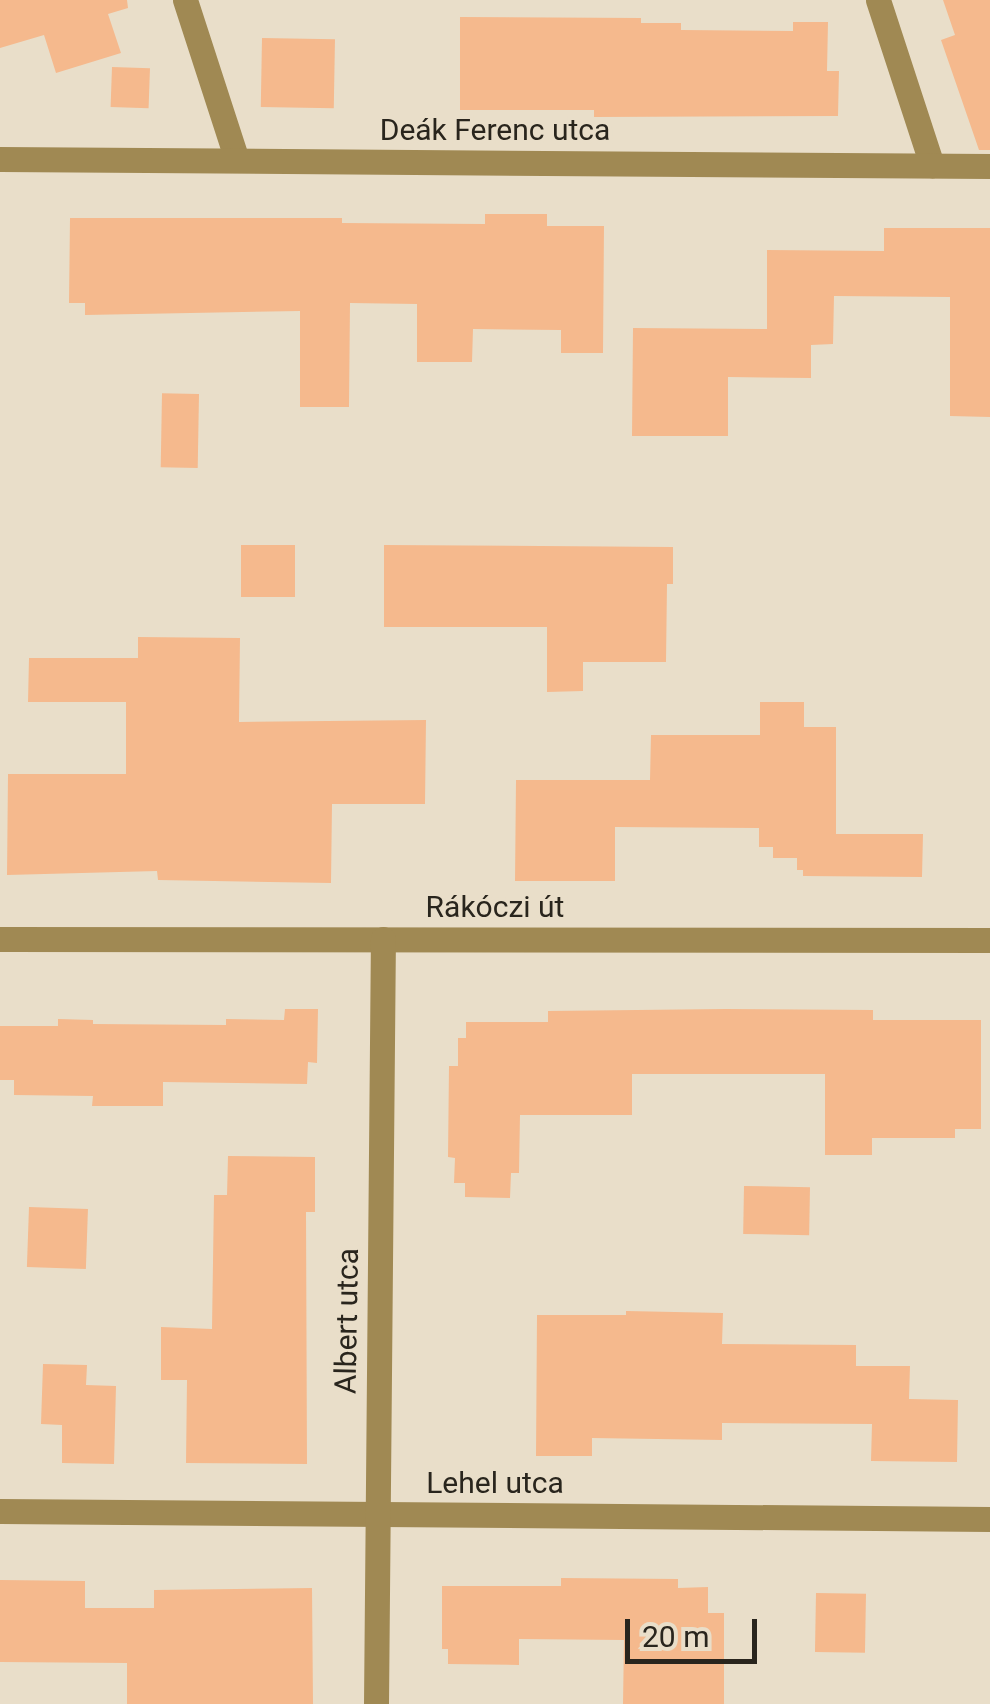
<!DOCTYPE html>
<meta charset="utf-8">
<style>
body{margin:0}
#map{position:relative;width:990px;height:1704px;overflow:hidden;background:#e9dec9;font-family:Roboto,sans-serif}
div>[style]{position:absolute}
.building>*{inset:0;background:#f5b98d;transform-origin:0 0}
.street>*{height:25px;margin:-12.5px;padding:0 12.5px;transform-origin:12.5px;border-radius:12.5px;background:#a08953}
span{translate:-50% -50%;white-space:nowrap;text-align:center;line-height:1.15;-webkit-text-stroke:8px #e9dec9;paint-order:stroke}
.street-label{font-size:30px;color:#29251d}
.scale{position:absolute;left:625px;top:1619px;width:132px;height:45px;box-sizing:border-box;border:5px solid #29251d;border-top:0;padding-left:12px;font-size:30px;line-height:35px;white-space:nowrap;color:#29251d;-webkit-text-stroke:8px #e9dec9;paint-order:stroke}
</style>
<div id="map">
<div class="building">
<div style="clip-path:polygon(0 0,127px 0,128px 8px,108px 14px,121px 53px,56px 73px,44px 35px,0 48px)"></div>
<div style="clip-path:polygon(943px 0,990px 0,990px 150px,979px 150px,941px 40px,955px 35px)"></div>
<div style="clip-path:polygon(460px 17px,641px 18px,641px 23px,681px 23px,681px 30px,793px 31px,793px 22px,828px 22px,827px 71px,839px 71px,838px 116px,594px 117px,594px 110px,460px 110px)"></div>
<div style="left:262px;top:38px;width:73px;height:69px;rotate:1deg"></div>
<div style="left:112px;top:67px;width:38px;height:40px;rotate:2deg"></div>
<div style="clip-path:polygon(485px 214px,547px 214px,547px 226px,604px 226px,603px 353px,561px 353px,561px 330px,473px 329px,472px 362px,417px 362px,417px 304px,350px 303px,349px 407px,300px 407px,300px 311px,85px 315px,85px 303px,69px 303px,70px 218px,342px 218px,342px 223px,485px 224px)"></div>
<div style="clip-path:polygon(884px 228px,990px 228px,990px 417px,950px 416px,950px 297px,834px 296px,833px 344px,811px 345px,811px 378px,728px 377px,728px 436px,632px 436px,633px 328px,767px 329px,767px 250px,884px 251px)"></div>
<div style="left:199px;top:394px;width:74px;height:37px;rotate:91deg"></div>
<div style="left:241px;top:545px;width:54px;height:52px"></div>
<div style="clip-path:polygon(384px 545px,673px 547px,673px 584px,667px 584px,666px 662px,583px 662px,583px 691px,547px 692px,547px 627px,384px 627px)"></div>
<div style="clip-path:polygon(138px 637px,240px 638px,239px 722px,426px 720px,425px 804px,332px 804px,331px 883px,158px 880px,157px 871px,7px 875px,8px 774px,126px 774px,126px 702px,28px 702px,29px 658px,138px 658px)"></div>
<div style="clip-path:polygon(760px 702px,804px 702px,804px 727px,836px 727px,836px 834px,923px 834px,922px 877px,803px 876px,803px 870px,797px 870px,797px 858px,773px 858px,773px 847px,759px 847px,759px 828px,615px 827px,615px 881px,515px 881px,516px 780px,650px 780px,651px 735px,760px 735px)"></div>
<div style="clip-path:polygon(285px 1009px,318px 1009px,317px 1063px,308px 1062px,307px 1084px,163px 1082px,163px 1106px,92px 1106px,93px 1096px,14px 1095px,14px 1080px,0 1080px,0 1026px,58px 1026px,58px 1019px,93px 1020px,93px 1024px,226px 1025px,226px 1019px,284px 1020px)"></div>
<div style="clip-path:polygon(726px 1009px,873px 1010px,873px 1020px,981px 1020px,981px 1129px,955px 1129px,955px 1138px,872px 1138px,872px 1155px,825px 1155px,825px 1074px,632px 1074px,632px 1115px,520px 1115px,519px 1173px,511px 1173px,510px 1198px,465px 1197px,465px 1183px,454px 1183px,455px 1158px,448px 1157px,449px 1066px,458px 1066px,458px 1038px,466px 1038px,466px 1022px,548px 1022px,548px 1011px)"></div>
<div style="clip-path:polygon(228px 1156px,315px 1157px,315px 1212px,306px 1212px,307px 1464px,186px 1463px,187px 1380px,161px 1380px,161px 1327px,212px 1329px,214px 1195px,227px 1195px)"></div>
<div style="left:744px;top:1186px;width:66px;height:48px;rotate:1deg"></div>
<div style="left:29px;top:1207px;width:59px;height:60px;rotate:2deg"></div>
<div style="clip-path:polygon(626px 1311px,723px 1313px,722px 1344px,856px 1345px,856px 1366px,910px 1366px,909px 1399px,958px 1400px,957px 1462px,871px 1461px,872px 1424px,722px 1423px,722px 1440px,592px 1438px,592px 1456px,536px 1456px,537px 1315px,626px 1315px)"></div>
<div style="clip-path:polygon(43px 1364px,87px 1365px,86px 1385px,116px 1386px,114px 1464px,62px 1463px,62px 1425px,41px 1424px)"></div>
<div style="clip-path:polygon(561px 1578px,678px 1579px,678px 1588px,708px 1587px,708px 1613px,724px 1613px,724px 1704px,623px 1704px,624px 1640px,519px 1639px,519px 1665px,448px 1664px,448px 1649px,442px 1649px,442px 1586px,561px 1586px)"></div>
<div style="clip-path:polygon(0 1580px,85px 1581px,85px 1608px,154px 1608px,154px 1590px,312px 1588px,313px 1704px,127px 1704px,127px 1663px,0 1662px)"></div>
<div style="left:816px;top:1593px;width:50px;height:59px;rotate:1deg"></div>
</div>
<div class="street">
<div style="left:185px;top:0;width:168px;rotate:72deg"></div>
<div style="left:878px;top:0;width:174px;rotate:71.9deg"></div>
<div style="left:0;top:159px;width:990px;rotate:0.41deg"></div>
<div style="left:0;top:939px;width:990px;rotate:0.06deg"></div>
<div style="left:0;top:1511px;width:990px;rotate:0.46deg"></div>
<div style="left:376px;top:1704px;width:765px;rotate:-89.48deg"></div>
</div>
<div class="street-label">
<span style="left:495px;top:130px">Deák Ferenc utca</span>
<span style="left:495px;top:907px">Rákóczi út</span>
<span style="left:347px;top:1321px;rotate:-89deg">Albert utca</span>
<span style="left:495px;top:1483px">Lehel utca</span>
</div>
<div class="scale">20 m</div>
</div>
